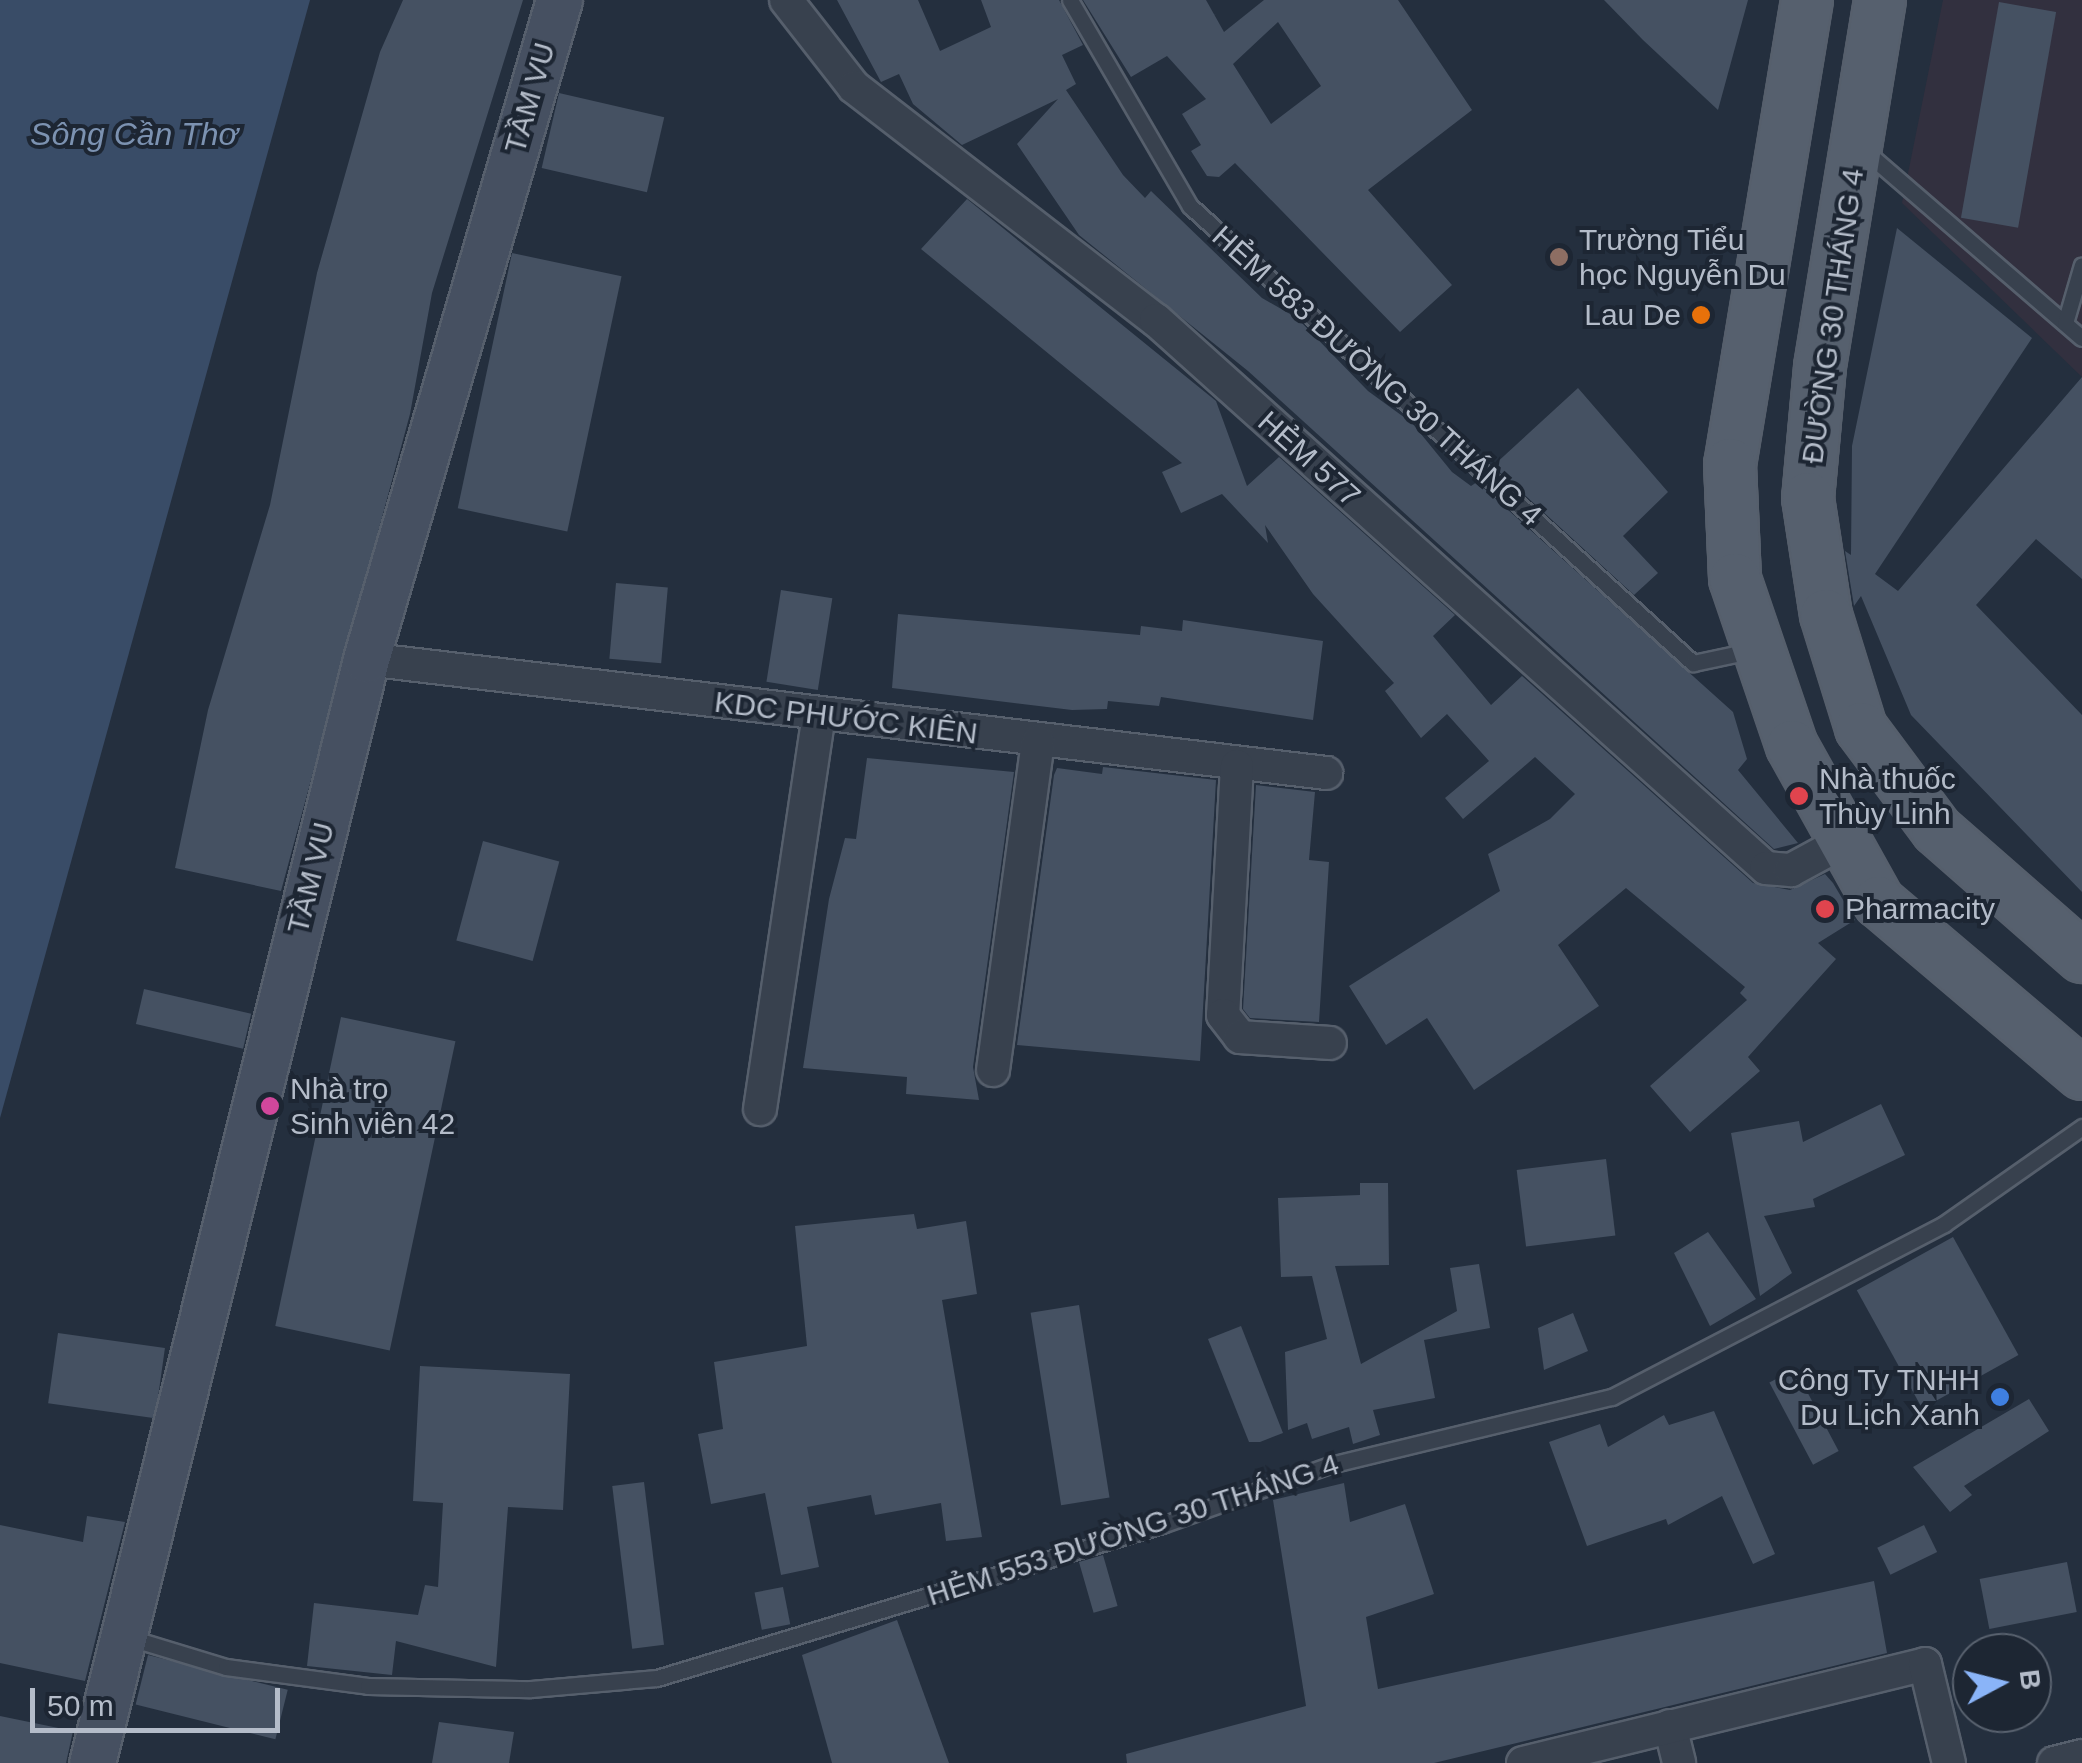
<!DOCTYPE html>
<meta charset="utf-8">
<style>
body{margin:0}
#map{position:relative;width:2082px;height:1763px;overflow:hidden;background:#242f3e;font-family:Helvetica,sans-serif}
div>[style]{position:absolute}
.medical>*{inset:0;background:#32303f}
.water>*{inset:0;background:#394c67}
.building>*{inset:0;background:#455162;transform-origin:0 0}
.roads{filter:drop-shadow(2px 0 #565f6c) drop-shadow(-2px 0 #565f6c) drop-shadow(0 2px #565f6c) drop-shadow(0 -2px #565f6c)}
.lane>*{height:15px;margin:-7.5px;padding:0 7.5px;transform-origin:7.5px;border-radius:7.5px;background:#38414e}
.street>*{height:32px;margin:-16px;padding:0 16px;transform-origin:16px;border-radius:16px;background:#38414e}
.secondary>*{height:45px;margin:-22.5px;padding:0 22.5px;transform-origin:22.5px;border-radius:22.5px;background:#465061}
.primary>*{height:50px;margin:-25px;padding:0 25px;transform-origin:25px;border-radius:25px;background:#56606e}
.dots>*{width:28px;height:28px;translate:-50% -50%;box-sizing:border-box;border:5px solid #1d2633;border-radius:50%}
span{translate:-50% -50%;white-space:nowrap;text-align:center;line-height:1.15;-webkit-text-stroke:8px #1d2633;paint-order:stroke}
.street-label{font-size:30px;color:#b4bcc9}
.poi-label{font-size:30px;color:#b4bcc9}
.left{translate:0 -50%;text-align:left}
.right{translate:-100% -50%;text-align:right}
.water-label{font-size:32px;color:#7c92b1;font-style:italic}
.north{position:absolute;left:1952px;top:1633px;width:100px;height:100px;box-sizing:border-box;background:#1d2633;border:2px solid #59626f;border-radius:50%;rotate:83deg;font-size:28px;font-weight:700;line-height:40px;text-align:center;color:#b4bcc9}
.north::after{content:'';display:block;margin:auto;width:35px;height:45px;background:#8ab4f8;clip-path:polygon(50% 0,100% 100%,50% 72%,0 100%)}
.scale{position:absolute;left:30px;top:1688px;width:250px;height:45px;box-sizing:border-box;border:5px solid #b4bcc9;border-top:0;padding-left:12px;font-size:30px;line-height:35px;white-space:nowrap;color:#b4bcc9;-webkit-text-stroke:8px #1d2633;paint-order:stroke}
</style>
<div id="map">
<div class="medical">
<div style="clip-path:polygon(1943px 0,2082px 0,2082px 377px,1902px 203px)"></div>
</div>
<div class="water">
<div style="clip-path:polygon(0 0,310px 0,0 1118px)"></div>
</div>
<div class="building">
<div style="clip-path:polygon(403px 0,523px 0,432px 293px,410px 414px,281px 891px,175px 868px,208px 710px,270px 505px,317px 273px,380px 52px)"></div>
<div style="clip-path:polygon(837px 0,918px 0,940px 51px,991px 27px,981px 0,1059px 0,1083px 45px,1062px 55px,1076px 84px,1066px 90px,1123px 175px,1145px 198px,1151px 191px,1262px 298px,1297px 318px,1368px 391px,1412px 423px,1452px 472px,1471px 486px,1477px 482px,1733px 712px,1747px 759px,1738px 770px,1798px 843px,1774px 849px,1248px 371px,1079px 235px,1017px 144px,1058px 99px,962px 145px,913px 104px,899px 74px,881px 82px)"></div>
<div style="clip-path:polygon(evenodd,1083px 0,1206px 0,1224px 32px,1264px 0,1398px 0,1472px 110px,1368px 190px,1452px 285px,1400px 332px,1235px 163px,1219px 177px,1207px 176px,1191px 151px,1201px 145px,1182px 114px,1206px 99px,1167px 56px,1131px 77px,1083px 0,1278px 22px,1321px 86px,1271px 124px,1233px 64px,1278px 22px)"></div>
<div style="clip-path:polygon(1604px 0,1748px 0,1718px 110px,1643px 40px)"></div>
<div style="left:1999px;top:2px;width:58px;height:219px;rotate:10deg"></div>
<div style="left:559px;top:93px;width:108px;height:77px;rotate:13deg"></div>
<div style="clip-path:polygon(967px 199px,1216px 401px,1247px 486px,1279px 457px,1455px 615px,1433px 636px,1491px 705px,1522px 676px,1753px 883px,1790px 890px,1825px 874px,1833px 883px,1855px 920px,1818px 943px,1836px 959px,1748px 1057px,1760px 1071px,1690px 1132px,1650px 1086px,1747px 1000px,1740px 993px,1745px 987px,1626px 888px,1558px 945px,1599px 1006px,1474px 1090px,1427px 1018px,1386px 1045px,1349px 986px,1500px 891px,1488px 854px,1550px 819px,1575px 794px,1535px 757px,1463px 819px,1445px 798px,1489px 761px,1447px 714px,1421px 738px,1385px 691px,1394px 683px,1313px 594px,1265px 525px,1268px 543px,1222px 494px,1181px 513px,1162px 472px,1182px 463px,921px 249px)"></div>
<div style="clip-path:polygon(1897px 228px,2032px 338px,1875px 574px,1898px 591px,2082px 377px,2082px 579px,2036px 539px,1976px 605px,2082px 715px,2082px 892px,1911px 715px,1861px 596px,1854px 606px,1845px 551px,1851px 555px,1852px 446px)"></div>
<div style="left:512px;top:253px;width:112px;height:261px;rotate:12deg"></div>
<div style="clip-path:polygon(1578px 388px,1668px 492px,1623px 536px,1658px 573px,1634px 595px,1493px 466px)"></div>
<div style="left:616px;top:583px;width:52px;height:76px;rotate:5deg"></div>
<div style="left:781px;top:590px;width:52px;height:93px;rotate:9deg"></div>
<div style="clip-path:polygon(898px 614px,1140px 635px,1141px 626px,1182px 631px,1183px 620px,1323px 641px,1313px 720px,1161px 697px,1159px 706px,1108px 701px,1107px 709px,1072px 710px,892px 688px)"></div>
<div style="clip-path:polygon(867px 758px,1014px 772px,973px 1067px,979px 1100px,906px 1094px,907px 1077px,803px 1068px,829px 899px,845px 838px,856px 839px)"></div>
<div style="clip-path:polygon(1103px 767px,1216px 780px,1200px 1061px,1017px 1045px,1054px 775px,1057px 768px,1102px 774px)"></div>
<div style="clip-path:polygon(1256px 785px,1315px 792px,1309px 860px,1329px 862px,1319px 1022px,1250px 1018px,1243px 1009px)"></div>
<div style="left:483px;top:841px;width:79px;height:103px;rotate:15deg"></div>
<div style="left:144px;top:989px;width:110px;height:36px;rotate:13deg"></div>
<div style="left:341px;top:1017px;width:117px;height:316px;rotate:12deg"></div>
<div style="clip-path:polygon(1881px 1104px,1905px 1155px,1813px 1199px,1815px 1207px,1764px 1216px,1792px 1273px,1760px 1296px,1731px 1133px,1799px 1121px,1803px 1142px)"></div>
<div style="left:1606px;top:1159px;width:77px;height:90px;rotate:83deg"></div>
<div style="clip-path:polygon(1360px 1183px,1388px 1183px,1389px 1265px,1335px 1266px,1361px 1364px,1457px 1311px,1450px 1268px,1479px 1264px,1490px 1328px,1424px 1340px,1435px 1398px,1373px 1410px,1380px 1435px,1353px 1444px,1349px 1427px,1312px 1439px,1307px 1423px,1288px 1430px,1285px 1352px,1327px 1339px,1312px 1276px,1281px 1277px,1278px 1198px,1360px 1195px)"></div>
<div style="clip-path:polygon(914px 1214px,917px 1229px,966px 1221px,977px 1294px,942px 1300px,982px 1537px,946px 1541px,941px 1503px,875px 1515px,871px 1495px,807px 1507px,819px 1567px,781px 1575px,765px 1493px,711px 1504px,698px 1434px,723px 1429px,714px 1362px,807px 1346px,795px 1226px)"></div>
<div style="clip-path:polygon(1708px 1232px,1756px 1299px,1710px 1326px,1674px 1253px)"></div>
<div style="left:1953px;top:1237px;width:135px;height:110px;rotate:61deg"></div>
<div style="left:1079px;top:1305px;width:195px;height:49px;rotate:81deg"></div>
<div style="clip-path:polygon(1573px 1313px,1588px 1351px,1544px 1370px,1538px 1328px)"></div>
<div style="clip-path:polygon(1241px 1326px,1283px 1433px,1260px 1442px,1249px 1442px,1208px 1339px)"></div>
<div style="left:58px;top:1333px;width:108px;height:71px;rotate:8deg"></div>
<div style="clip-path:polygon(420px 1366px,570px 1374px,563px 1510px,508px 1507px,496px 1667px,396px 1641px,392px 1675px,307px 1666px,314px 1603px,418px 1615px,425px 1585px,438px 1587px,443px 1503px,413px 1501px)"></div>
<div style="left:1795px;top:1369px;width:93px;height:29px;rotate:62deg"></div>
<div style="clip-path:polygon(2029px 1399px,2049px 1431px,1964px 1486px,1972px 1495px,1950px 1512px,1913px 1467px)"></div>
<div style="clip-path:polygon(1714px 1411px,1775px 1554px,1753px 1564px,1722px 1496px,1668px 1525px,1666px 1519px,1587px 1546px,1549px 1442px,1600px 1424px,1608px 1447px,1664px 1415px,1669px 1425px)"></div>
<div style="left:644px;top:1482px;width:164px;height:32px;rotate:83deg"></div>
<div style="clip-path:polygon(1344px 1483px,1350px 1522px,1405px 1504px,1434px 1594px,1366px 1617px,1378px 1689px,1874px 1581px,1887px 1653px,1434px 1763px,1127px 1763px,1126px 1754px,1306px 1706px,1273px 1500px)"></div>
<div style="clip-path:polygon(87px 1516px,125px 1522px,85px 1681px,0 1663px,0 1525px,83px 1542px)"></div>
<div style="left:1924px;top:1525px;width:30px;height:52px;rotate:64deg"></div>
<div style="left:1103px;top:1555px;width:53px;height:25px;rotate:74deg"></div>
<div style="left:2067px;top:1562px;width:51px;height:89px;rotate:79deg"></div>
<div style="left:783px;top:1587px;width:38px;height:29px;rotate:79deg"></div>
<div style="clip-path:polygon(897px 1620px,949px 1763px,832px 1763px,802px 1655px)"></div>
<div style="left:148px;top:1655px;width:144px;height:51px;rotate:14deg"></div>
<div style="clip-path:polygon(0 1716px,73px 1731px,66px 1763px,0 1763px)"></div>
<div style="clip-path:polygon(439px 1722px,514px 1732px,509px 1763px,432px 1763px)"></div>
</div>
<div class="roads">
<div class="lane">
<div style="left:1070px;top:0;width:238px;rotate:59.8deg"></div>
<div style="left:1190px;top:206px;width:680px;rotate:42.26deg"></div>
<div style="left:1693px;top:663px;width:62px;rotate:-12deg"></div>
<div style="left:1865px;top:151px;width:286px;rotate:40.8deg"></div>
<div style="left:2065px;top:323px;width:60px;rotate:-73.7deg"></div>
<div style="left:127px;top:1637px;width:103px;rotate:16.9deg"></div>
<div style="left:226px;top:1667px;width:143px;rotate:7.6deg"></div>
<div style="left:368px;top:1686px;width:163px;rotate:1.1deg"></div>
<div style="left:531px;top:1689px;width:126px;rotate:-5deg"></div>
<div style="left:657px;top:1678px;width:528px;rotate:-16.86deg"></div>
<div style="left:1162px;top:1525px;width:178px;rotate:-19.7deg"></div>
<div style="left:1330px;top:1465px;width:290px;rotate:-13.6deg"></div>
<div style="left:1612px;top:1397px;width:374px;rotate:-27.5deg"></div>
<div style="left:1944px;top:1224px;width:169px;rotate:-35.1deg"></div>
</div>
<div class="street">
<div style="left:786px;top:0;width:110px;rotate:52deg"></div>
<div style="left:854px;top:87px;width:381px;rotate:37.7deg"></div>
<div style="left:1156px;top:320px;width:820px;rotate:41.94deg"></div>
<div style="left:1766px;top:868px;width:25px;rotate:5deg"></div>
<div style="left:1791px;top:870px;width:59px;rotate:-28.3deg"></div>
<div style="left:366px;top:659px;width:967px;rotate:6.77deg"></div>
<div style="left:1237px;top:766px;width:249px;rotate:93.2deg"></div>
<div style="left:1223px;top:1015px;width:28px;rotate:52deg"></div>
<div style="left:1240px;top:1037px;width:90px;rotate:3.8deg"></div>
<div style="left:993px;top:1070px;width:331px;rotate:-82.2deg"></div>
<div style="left:760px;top:1109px;width:399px;rotate:-81.5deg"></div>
<div style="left:1670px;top:1726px;width:38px;rotate:76deg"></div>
<div style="left:1523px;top:1763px;width:414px;rotate:-13.8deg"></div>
<div style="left:1925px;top:1664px;width:102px;rotate:76.4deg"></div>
<div style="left:2054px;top:1763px;width:29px;rotate:-14deg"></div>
</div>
<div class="secondary">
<div style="left:92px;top:1763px;width:1137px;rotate:-76.06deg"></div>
<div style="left:366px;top:659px;width:687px;rotate:-73.68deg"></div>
</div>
<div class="primary">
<div style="left:1807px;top:0;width:470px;rotate:99.4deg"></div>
<div style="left:1730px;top:464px;width:115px;rotate:87.5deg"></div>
<div style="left:1735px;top:579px;width:176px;rotate:71.2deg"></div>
<div style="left:1792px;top:746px;width:179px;rotate:60.9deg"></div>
<div style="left:1879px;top:902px;width:266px;rotate:40.3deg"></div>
<div style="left:1880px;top:0;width:372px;rotate:99.3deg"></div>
<div style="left:1820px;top:367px;width:132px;rotate:95.2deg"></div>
<div style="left:1808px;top:498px;width:118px;rotate:81.3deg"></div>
<div style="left:1826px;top:615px;width:118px;rotate:72.8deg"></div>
<div style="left:1861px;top:728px;width:127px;rotate:53.3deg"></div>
<div style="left:1937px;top:830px;width:193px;rotate:41.2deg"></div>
</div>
</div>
<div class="dots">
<div style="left:1559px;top:257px;background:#8d6e63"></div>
<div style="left:1701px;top:315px;background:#e8710a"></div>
<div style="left:1799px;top:796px;background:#e0444e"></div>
<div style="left:1825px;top:909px;background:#e0444e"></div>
<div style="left:270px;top:1106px;background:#d1479c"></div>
<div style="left:2000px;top:1397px;background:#3f7fe0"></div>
</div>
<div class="street-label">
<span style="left:530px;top:98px;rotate:-74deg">TẦM VU</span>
<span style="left:1833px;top:316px;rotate:-82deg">ĐƯỜNG 30 THÁNG 4</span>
<span style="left:1377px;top:376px;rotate:42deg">HẺM 583 ĐƯỜNG 30 THÁNG 4</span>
<span style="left:1309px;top:459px;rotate:42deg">HẺM 577</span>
<span style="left:846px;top:718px;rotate:7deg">KDC PHƯỚC KIÊN</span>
<span style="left:311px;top:878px;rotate:-76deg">TẦM VU</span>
<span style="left:1133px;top:1530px;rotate:-18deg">HẺM 553 ĐƯỜNG 30 THÁNG 4</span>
</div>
<div class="poi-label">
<span class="left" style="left:1579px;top:257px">Trường Tiểu<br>học Nguyễn Du</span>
<span class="right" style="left:1681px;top:315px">Lau De</span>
<span class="left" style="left:1819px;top:796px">Nhà thuốc<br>Thùy Linh</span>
<span class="left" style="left:1845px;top:909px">Pharmacity</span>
<span class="left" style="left:290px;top:1106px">Nhà trọ<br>Sinh viên 42</span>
<span class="right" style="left:1980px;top:1397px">Công Ty TNHH<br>Du Lịch Xanh</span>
</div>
<div class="water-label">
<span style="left:134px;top:134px">Sông Cần Thơ</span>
</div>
<div class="north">B</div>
<div class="scale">50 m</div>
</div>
